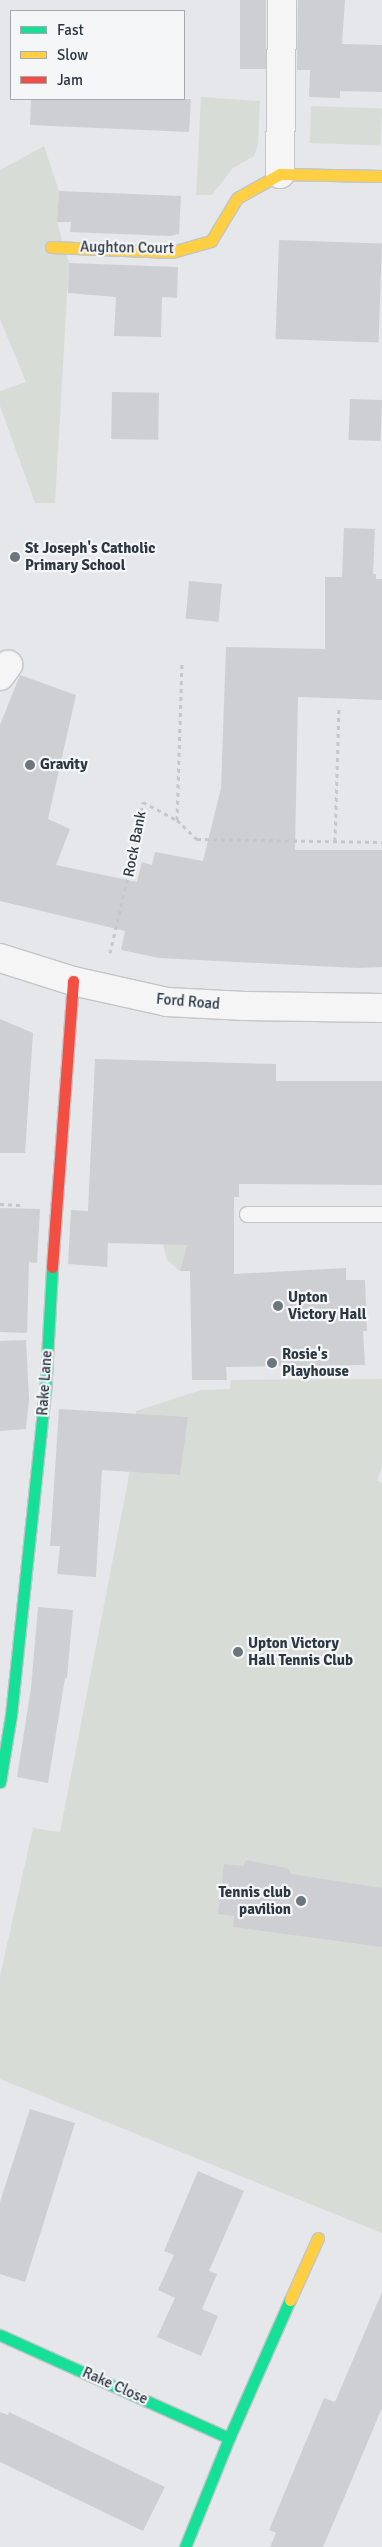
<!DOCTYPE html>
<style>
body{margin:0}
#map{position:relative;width:382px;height:2547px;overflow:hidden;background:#e5e7ea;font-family:Signika,sans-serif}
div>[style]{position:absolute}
.green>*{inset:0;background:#d7ddd6;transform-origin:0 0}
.building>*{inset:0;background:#cecfd2;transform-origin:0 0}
.path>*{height:3px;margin-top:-1.5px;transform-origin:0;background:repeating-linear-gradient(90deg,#c5c8ca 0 4px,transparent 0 8px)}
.roads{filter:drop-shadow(1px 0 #c3c5c8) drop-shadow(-1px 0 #c3c5c8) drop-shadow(0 1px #c3c5c8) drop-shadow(0 -1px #c3c5c8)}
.lane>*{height:15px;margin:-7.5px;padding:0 7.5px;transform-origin:7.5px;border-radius:7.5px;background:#f5f5f6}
.street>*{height:28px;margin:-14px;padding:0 14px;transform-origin:14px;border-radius:14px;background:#f5f5f6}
.fast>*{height:11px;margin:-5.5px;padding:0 5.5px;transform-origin:5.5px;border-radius:5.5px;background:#16e098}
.slow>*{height:11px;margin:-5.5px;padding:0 5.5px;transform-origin:5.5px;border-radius:5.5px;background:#ffcf43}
.jam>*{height:11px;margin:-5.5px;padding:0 5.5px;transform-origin:5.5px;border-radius:5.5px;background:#f24e42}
.dots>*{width:14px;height:14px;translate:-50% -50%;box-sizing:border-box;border:2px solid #f4f6f8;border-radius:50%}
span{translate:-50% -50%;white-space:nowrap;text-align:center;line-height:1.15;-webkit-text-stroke:4.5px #f4f6f8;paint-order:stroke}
.street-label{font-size:15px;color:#2d3742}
.poi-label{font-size:15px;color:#2d3742;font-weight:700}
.left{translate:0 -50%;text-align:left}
.right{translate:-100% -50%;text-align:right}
.legend{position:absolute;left:10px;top:10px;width:175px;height:90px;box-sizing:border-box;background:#f4f6f8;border:1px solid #a4aaaf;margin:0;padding:6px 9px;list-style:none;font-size:15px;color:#2d3742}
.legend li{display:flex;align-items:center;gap:10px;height:25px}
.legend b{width:25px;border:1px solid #a4aaaf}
</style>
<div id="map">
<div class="green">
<div style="clip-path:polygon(201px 97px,260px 101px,258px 145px,254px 156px,233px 168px,212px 195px,196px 195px)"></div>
<div style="left:311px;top:106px;width:71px;height:37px;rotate:2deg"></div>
<div style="clip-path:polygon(44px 146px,59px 191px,57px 222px,69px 263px,55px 503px,35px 503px,0 406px,0 391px,26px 382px,0 319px,0 170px)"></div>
<div style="clip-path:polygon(198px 1207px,180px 1271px,167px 1260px,157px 1222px)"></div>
<div style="clip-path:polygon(382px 1379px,382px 1466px,377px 1481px,382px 1483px,382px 2233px,0 2079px,0 1976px,33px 1828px,60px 1832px,128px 1481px,136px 1411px,201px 1390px,230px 1389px,231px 1380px)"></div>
</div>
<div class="building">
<div style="left:240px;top:0;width:26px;height:69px"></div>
<div style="clip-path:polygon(298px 0,345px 0,342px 44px,382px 45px,382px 92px,340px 91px,340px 98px,309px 97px,310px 70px,297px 70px)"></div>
<div style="clip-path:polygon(31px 99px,191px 99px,189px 132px,30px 125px)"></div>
<div style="clip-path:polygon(59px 191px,181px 196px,179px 234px,170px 236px,70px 232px,71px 222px,57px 222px)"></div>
<div style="left:279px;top:240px;width:103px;height:99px;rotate:2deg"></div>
<div style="clip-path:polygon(69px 263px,178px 267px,177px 298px,162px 297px,161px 337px,114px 336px,116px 297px,68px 293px)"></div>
<div style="left:112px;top:392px;width:47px;height:47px;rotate:1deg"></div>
<div style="left:350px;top:399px;width:32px;height:41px;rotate:2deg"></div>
<div style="clip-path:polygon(344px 528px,375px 529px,373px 574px,376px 574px,376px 579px,382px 579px,382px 700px,298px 697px,295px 850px,382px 850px,382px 967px,357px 968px,159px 958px,121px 950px,125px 931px,0 901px,0 725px,20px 675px,76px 695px,48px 819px,70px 829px,56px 865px,137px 882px,142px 862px,152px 865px,155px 852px,203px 861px,221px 788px,226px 647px,325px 649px,325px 577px,342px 577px)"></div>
<div style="left:189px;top:581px;width:33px;height:38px;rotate:5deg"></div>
<div style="clip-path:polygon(0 1019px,33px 1033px,25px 1153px,0 1153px)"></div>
<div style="clip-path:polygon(95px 1059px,276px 1064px,276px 1081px,382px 1081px,382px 1185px,239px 1184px,239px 1197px,234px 1197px,234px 1274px,346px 1268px,346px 1280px,365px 1280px,367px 1331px,363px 1331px,365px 1365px,226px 1367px,227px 1380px,192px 1380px,190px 1271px,180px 1271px,187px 1245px,108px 1243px,107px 1267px,68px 1264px,71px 1210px,88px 1211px)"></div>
<div style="clip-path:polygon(0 1208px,40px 1209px,37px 1263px,29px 1262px,27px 1333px,0 1332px)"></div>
<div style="clip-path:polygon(26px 1340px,29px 1399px,26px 1429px,0 1431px,0 1341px)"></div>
<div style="clip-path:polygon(59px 1409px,188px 1417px,180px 1475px,102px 1470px,96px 1577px,57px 1574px,60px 1546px,50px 1546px)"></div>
<div style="clip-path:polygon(38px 1607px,73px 1610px,67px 1678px,65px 1678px,48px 1783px,17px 1777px,31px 1688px)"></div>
<div style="clip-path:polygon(246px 1860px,287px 1868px,291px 1874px,382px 1888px,382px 1947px,233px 1927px,234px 1916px,218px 1914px,224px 1864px,243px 1866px)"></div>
<div style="clip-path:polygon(30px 2109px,75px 2123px,25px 2282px,0 2274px,0 2202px)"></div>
<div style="clip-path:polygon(198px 2171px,244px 2191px,209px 2271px,217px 2274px,202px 2309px,218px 2316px,201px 2356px,157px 2337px,175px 2298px,158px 2290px,174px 2255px,164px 2251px)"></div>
<div style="clip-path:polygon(382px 2292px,382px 2408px,344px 2498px,323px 2547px,270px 2547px,276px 2533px,269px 2530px,324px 2398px,335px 2402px)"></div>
<div style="clip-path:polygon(0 2412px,8px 2415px,9px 2412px,165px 2487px,143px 2531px,0 2462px)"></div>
</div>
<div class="path">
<div style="left:177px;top:820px;width:28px;rotate:44deg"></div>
<div style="left:197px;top:839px;width:185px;rotate:0.9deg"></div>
<div style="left:335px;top:841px;width:134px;rotate:-88.3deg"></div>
<div style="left:110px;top:953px;width:105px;rotate:-76.8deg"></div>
<div style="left:134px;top:851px;width:50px;rotate:-79.6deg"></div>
<div style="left:143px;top:802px;width:38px;rotate:28deg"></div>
<div style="left:177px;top:820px;width:156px;rotate:-88.2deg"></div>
<div style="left:0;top:1204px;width:22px;rotate:3deg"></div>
</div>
<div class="roads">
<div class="lane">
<div style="left:247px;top:1214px;width:135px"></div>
</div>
<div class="street">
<div style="left:280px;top:174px;width:174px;rotate:-89.3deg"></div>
<div style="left:0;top:676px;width:14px;rotate:-54deg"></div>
<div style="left:0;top:958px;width:77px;rotate:17.5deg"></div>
<div style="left:73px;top:981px;width:96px;rotate:12.6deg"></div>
<div style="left:167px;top:1002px;width:78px;rotate:2.9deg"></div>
<div style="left:245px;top:1006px;width:137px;rotate:0.8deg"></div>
</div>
<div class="fast">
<div style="left:0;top:1782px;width:68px;rotate:-80.7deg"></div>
<div style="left:11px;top:1715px;width:323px;rotate:-84deg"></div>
<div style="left:45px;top:1394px;width:127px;rotate:-86.8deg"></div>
<div style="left:0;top:2335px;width:251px;rotate:24.2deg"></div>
<div style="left:185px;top:2547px;width:118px;rotate:-68deg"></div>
<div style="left:229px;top:2438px;width:151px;rotate:-66.2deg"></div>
</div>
<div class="slow">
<div style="left:51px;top:247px;width:121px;rotate:2.4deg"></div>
<div style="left:172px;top:252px;width:41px;rotate:-15.8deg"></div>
<div style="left:211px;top:241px;width:50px;rotate:-58.8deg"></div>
<div style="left:237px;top:198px;width:49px;rotate:-29.2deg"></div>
<div style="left:280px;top:174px;width:102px;rotate:1.1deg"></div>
<div style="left:290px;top:2300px;width:68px;rotate:-65.7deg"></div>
</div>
<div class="jam">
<div style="left:52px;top:1267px;width:287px;rotate:-85.8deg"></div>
</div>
</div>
<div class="dots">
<div style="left:15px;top:557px;background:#6d757d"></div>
<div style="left:30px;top:765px;background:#6d757d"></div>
<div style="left:278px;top:1306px;background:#6d757d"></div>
<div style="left:272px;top:1363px;background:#6d757d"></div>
<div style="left:238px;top:1652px;background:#6d757d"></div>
<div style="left:301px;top:1901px;background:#6d757d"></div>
</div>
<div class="street-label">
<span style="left:127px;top:248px;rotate:1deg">Aughton Court</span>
<span style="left:135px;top:844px;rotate:-79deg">Rock Bank</span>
<span style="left:188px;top:1002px;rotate:5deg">Ford Road</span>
<span style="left:45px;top:1383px;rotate:-86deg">Rake Lane</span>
<span style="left:115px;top:2386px;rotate:24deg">Rake Close</span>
</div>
<div class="poi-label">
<span class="left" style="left:25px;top:557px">St Joseph's Catholic<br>Primary School</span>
<span class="left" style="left:40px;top:765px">Gravity</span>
<span class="left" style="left:288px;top:1306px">Upton<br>Victory Hall</span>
<span class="left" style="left:282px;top:1363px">Rosie's<br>Playhouse</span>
<span class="left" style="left:248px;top:1652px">Upton Victory<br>Hall Tennis Club</span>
<span class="right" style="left:291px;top:1901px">Tennis club<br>pavilion</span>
</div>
<ul class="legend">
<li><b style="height:6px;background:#16e098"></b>Fast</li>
<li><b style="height:6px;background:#ffcf43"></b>Slow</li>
<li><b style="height:6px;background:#f24e42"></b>Jam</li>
</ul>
</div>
